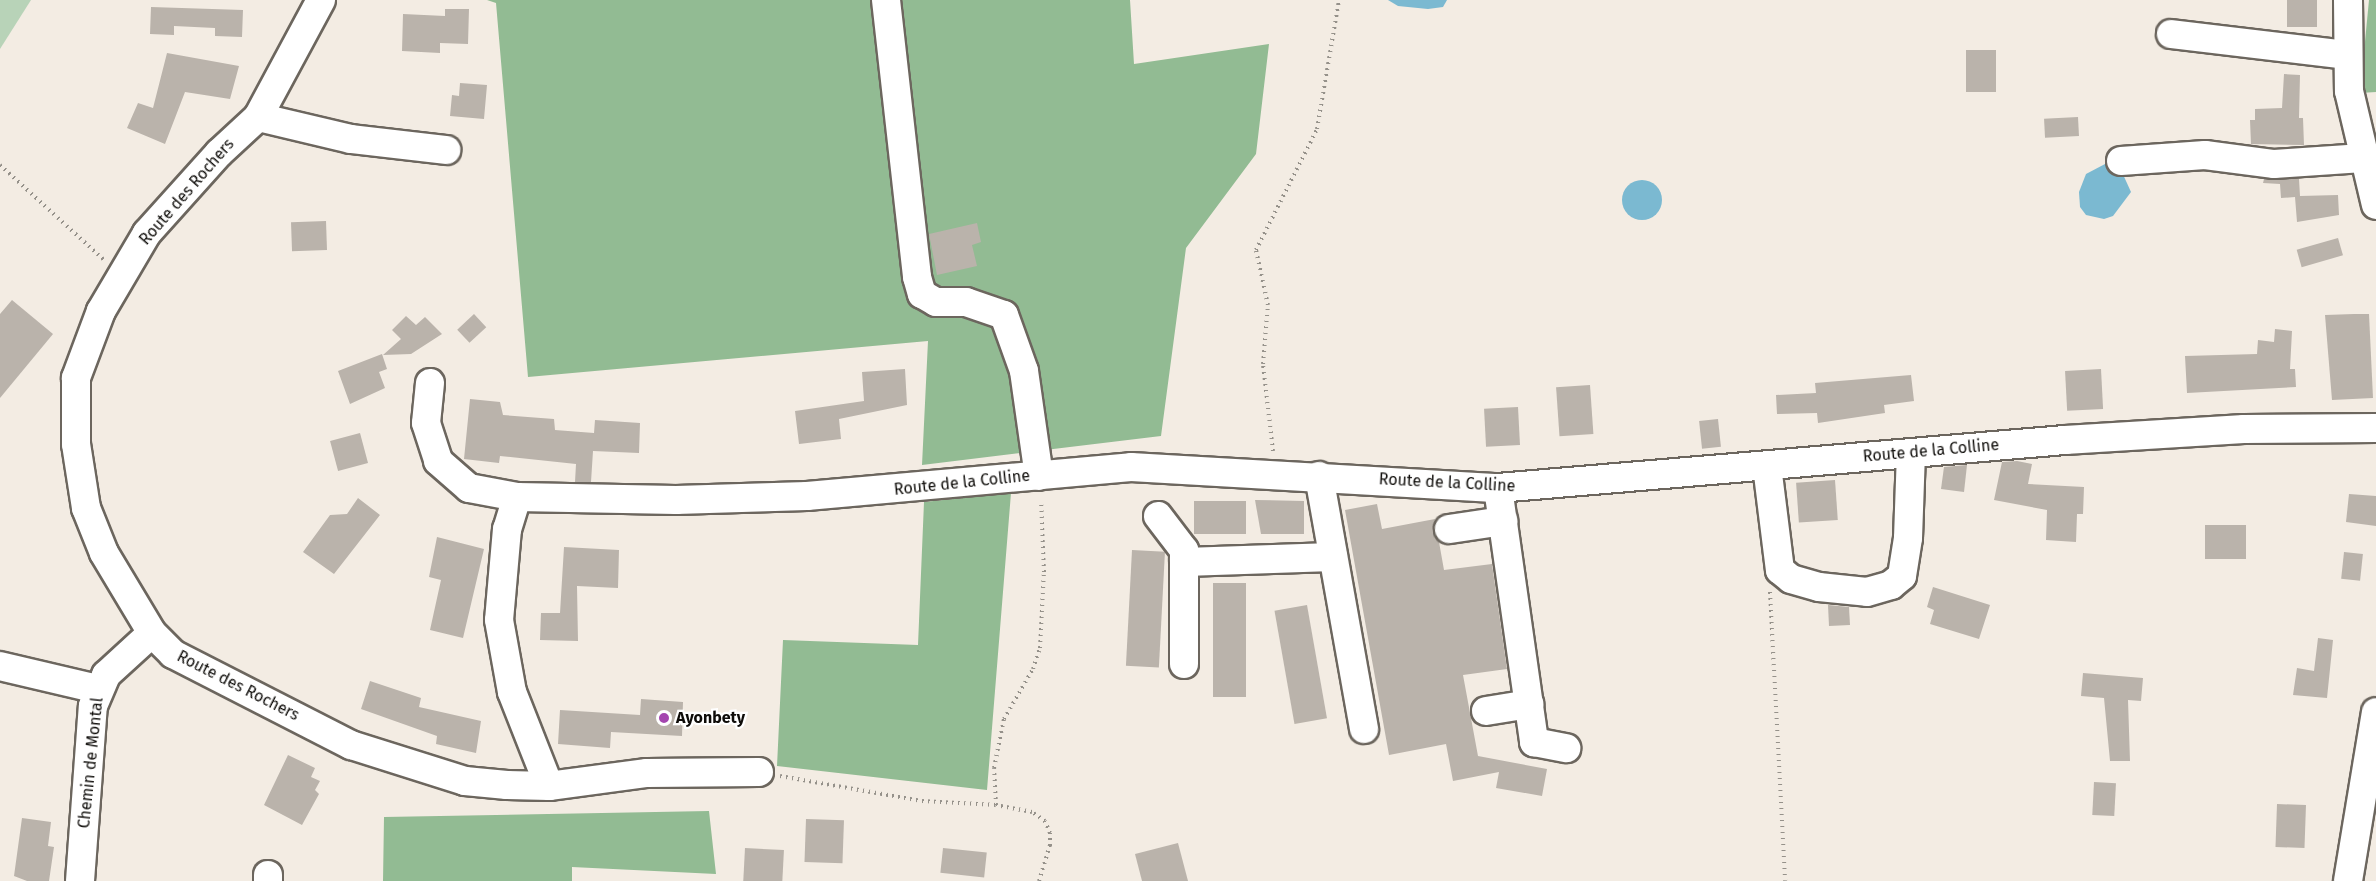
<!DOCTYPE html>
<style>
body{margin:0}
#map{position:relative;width:2376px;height:881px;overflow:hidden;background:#f3ece3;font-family:"Fira Sans",sans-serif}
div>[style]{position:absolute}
.green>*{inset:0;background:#b8d3b8}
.forest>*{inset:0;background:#92bb93}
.water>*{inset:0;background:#7bb9d1}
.round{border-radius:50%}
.building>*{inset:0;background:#bab3ab;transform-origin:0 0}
.path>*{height:4px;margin-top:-2px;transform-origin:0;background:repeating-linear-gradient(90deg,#95918a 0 1.5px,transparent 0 6px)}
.roads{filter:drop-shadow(2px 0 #6c665e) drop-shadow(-2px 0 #6c665e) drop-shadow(0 2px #6c665e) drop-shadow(0 -2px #6c665e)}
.minor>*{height:28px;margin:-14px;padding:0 14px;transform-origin:14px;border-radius:14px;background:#fff}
.dots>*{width:16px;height:16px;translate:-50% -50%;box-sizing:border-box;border:3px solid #fff;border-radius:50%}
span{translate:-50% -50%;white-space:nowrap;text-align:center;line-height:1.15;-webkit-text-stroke:4.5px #fff;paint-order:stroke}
.street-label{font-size:16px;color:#0e0c09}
.poi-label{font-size:16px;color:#0e0c09;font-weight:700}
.left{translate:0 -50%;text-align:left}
</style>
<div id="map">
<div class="green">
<div style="clip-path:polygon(0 0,31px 0,0 49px)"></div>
</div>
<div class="forest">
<div style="clip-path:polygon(487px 0,1130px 0,1134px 64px,1269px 44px,1256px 154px,1186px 248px,1161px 436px,922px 465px,928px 341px,528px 377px,496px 3px)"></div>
<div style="clip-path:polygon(2369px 0,2376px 0,2376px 92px,2360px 93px)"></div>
<div style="clip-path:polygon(1011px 493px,987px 790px,777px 766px,783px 640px,918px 645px,924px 502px)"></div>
<div style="clip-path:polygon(709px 811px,716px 874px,572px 867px,572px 881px,383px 881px,384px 817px)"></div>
</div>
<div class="water">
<div style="clip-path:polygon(1388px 0,1447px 0,1443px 7px,1428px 9px,1398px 6px)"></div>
<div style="clip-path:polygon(2105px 164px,2121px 170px,2131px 192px,2113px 216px,2104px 219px,2086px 215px,2080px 207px,2079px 192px,2086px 174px)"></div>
<div class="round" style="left:1622px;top:180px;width:40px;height:40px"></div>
</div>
<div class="building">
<div style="left:2287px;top:0;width:30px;height:27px"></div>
<div style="clip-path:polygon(151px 7px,243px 10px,242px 37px,215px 36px,215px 28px,174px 26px,174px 35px,150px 34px)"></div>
<div style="clip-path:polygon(445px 9px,469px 9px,468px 44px,440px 43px,440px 53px,402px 51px,403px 14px,445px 16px)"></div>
<div style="left:1996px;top:50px;width:42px;height:30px;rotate:90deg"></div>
<div style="clip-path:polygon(167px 53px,239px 66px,230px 99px,185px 92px,165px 144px,127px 128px,138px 103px,153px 108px)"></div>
<div style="clip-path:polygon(2284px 74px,2300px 75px,2299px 118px,2303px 118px,2304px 145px,2251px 144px,2250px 120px,2255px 120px,2255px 109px,2282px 108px)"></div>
<div style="clip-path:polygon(460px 83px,487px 85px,484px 119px,450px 116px,452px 95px,459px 96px)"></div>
<div style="left:2078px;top:117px;width:19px;height:34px;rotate:87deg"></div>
<div style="clip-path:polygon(2264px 179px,2299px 179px,2300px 196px,2338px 195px,2339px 215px,2297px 222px,2295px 197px,2281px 198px,2280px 184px,2263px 183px)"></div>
<div style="left:326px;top:221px;width:29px;height:35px;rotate:88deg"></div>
<div style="clip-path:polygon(977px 223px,981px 242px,972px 245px,977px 266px,937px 275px,929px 234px)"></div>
<div style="left:2338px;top:238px;width:18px;height:43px;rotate:74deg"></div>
<div style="clip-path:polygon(12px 300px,53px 334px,0 398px,0 314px)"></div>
<div style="left:474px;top:314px;width:18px;height:23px;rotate:47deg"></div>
<div style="clip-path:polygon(2354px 314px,2369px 314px,2373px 398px,2332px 400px,2325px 315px)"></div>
<div style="clip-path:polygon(406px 316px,416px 325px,425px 317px,442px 334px,411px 354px,383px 355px,401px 339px,392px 330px)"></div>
<div style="clip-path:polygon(2275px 329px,2292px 331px,2290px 369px,2295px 369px,2296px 387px,2187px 393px,2185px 356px,2257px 354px,2258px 340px,2274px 342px)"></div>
<div style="clip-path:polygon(382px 354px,387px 369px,379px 372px,385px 388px,350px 404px,338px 371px)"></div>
<div style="clip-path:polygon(905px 369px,907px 405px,839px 419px,841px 439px,799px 444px,795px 411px,864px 401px,862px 372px)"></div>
<div style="left:2101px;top:369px;width:40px;height:36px;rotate:87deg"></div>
<div style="clip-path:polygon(1911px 375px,1914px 401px,1884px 405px,1885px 413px,1818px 423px,1817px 413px,1777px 414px,1776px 395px,1816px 393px,1815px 383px)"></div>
<div style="left:1590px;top:385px;width:49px;height:34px;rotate:86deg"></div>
<div style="clip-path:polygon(470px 399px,500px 402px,503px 415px,554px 419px,555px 430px,594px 433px,595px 420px,640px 423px,639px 453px,593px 451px,591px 482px,575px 482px,576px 464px,500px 456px,499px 463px,464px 459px)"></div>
<div style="left:1518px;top:407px;width:38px;height:34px;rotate:87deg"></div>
<div style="left:1718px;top:419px;width:28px;height:19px;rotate:84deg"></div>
<div style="left:360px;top:433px;width:31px;height:31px;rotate:75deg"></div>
<div style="clip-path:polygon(2017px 461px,2032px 464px,2028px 484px,2084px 487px,2083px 514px,2077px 514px,2076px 542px,2046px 540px,2047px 510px,1994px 500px,2002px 462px)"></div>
<div style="clip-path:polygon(1967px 465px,1964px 492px,1941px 489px,1944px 467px)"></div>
<div style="left:1835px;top:480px;width:40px;height:39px;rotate:86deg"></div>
<div style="clip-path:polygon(2349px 494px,2376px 496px,2376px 526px,2346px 522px)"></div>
<div style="clip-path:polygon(358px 498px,380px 515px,334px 574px,303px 552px,330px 515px,347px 514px)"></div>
<div style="clip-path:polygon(1255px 500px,1304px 501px,1304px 534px,1261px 534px)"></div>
<div style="left:1194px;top:501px;width:52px;height:33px"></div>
<div style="clip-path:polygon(1377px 504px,1382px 529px,1435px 519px,1433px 532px,1439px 542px,1444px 570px,1492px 564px,1507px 669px,1463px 675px,1478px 756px,1547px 769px,1542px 796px,1496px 788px,1499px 772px,1453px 781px,1446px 744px,1389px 755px,1345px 510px)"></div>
<div style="left:2205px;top:525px;width:41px;height:34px"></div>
<div style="clip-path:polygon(437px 537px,484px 549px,463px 638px,430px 630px,441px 580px,429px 577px)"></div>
<div style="clip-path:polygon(564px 547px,619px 550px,618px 588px,577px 586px,578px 641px,540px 640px,541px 613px,560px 613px)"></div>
<div style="left:1132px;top:550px;width:33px;height:116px;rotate:3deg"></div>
<div style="left:2344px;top:552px;width:19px;height:27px;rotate:6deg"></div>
<div style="left:1213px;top:583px;width:33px;height:114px"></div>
<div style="clip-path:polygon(1933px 587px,1990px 605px,1979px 639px,1930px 624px,1934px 610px,1927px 607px)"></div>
<div style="left:1307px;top:605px;width:115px;height:33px;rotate:80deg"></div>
<div style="clip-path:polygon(1828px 605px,1849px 607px,1850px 625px,1829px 626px)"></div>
<div style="clip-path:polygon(2318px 638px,2333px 640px,2327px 698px,2293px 695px,2297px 668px,2314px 671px)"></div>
<div style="clip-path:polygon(2083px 673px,2143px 678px,2141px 701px,2128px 700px,2130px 761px,2110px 761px,2104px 698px,2081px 696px)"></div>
<div style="clip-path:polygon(370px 681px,421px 698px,419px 707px,481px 721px,476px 753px,436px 744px,437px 736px,361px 709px)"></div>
<div style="clip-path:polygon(641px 699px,683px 702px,682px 736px,611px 732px,610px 748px,558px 744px,560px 710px,640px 715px)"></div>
<div style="clip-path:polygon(288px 755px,315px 768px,311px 777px,320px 781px,315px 790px,319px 794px,302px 825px,264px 805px)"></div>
<div style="left:2094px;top:782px;width:22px;height:33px;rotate:3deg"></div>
<div style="left:2277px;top:804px;width:29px;height:43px;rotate:2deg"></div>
<div style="clip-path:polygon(22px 818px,51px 822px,48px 846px,54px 847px,49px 881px,27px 881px,14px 876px)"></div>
<div style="left:806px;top:819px;width:38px;height:43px;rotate:2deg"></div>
<div style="clip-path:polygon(1178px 843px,1188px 881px,1142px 881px,1135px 854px)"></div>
<div style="left:745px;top:848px;width:39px;height:33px;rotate:3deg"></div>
<div style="left:943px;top:848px;width:44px;height:25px;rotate:6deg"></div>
</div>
<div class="path">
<div style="left:0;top:165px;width:141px;rotate:42.4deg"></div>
<div style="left:1273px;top:451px;width:88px;rotate:-96.6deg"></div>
<div style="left:1263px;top:364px;width:59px;rotate:-85.2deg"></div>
<div style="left:1268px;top:305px;width:56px;rotate:-102.3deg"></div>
<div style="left:1256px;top:250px;width:136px;rotate:-63.2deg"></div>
<div style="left:1317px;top:129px;width:131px;rotate:-80.3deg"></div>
<div style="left:1770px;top:592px;width:289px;rotate:87deg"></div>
<div style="left:780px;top:776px;width:144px;rotate:10deg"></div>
<div style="left:922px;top:801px;width:74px;rotate:3.1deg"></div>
<div style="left:1039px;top:881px;width:37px;rotate:-73deg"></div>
<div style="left:1050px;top:846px;width:13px;rotate:-90deg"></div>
<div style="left:1050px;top:833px;width:13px;rotate:-113deg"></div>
<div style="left:1045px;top:821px;width:16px;rotate:-145deg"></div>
<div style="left:1032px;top:812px;width:37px;rotate:-169deg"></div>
<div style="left:996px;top:805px;width:37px;rotate:-93deg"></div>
<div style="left:994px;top:768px;width:50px;rotate:-78.5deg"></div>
<div style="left:1004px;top:719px;width:58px;rotate:-59.9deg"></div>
<div style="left:1033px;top:669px;width:22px;rotate:-72deg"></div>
<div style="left:1040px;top:648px;width:76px;rotate:-87deg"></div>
<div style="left:1044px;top:572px;width:72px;rotate:-92.4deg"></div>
</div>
<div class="roads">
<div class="minor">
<div style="left:321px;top:0;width:133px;rotate:118.3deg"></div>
<div style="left:258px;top:117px;width:53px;rotate:137.3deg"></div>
<div style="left:219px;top:153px;width:108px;rotate:132deg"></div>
<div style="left:147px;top:233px;width:91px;rotate:120.5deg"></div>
<div style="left:101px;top:311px;width:72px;rotate:110.5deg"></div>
<div style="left:76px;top:378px;width:66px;rotate:90deg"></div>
<div style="left:76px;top:444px;width:65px;rotate:81.1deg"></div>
<div style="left:86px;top:508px;width:48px;rotate:68.2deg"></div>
<div style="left:104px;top:553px;width:93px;rotate:59deg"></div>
<div style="left:152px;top:633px;width:30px;rotate:45deg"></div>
<div style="left:173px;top:654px;width:200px;rotate:27.1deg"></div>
<div style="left:351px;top:745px;width:120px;rotate:17.5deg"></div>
<div style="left:465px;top:781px;width:42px;rotate:5.4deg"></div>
<div style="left:507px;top:785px;width:42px;rotate:1.4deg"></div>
<div style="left:549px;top:786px;width:99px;rotate:-7.6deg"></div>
<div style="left:647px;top:773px;width:112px;rotate:-0.5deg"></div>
<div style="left:886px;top:0;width:279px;rotate:83.6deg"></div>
<div style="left:917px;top:277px;width:18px;rotate:74deg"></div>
<div style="left:922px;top:294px;width:16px;rotate:30deg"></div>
<div style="left:936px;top:302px;width:30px"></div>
<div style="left:966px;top:302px;width:40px;rotate:18.9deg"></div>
<div style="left:1004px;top:315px;width:59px;rotate:70.3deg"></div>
<div style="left:1024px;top:371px;width:106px;rotate:81.9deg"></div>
<div style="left:2348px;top:0;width:91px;rotate:89.4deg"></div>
<div style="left:2349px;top:91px;width:117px;rotate:76.7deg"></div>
<div style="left:2171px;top:34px;width:177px;rotate:6.8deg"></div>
<div style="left:258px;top:117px;width:96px;rotate:13.3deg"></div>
<div style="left:351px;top:139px;width:96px;rotate:6.6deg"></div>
<div style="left:2121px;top:161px;width:84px;rotate:-4.1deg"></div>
<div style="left:2205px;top:155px;width:70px;rotate:7.4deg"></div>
<div style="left:2274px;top:164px;width:89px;rotate:-3.9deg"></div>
<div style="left:430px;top:383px;width:40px;rotate:95.7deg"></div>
<div style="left:426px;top:423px;width:40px;rotate:72deg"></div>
<div style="left:438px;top:461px;width:41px;rotate:41.1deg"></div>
<div style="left:469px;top:488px;width:49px;rotate:10.6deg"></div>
<div style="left:517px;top:497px;width:159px;rotate:1.1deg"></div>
<div style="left:676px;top:500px;width:131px;rotate:-1.7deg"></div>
<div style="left:807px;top:496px;width:325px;rotate:-5.1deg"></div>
<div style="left:1131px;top:467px;width:368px;rotate:3.3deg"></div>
<div style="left:1498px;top:488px;width:569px;rotate:-4.84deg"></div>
<div style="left:2065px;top:440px;width:179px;rotate:-3.5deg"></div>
<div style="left:2244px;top:429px;width:132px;rotate:-0.4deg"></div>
<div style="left:1767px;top:466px;width:105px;rotate:82.9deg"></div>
<div style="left:1780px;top:570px;width:14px;rotate:39deg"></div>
<div style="left:1791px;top:579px;width:29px;rotate:16deg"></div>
<div style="left:1819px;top:587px;width:48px;rotate:5.9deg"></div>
<div style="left:1867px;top:592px;width:25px;rotate:-16deg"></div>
<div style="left:1891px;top:585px;width:14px;rotate:-39deg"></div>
<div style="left:1902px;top:576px;width:38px;rotate:-81deg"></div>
<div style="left:1908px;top:538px;width:85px;rotate:-88deg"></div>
<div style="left:1319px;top:476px;width:257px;rotate:79.9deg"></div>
<div style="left:1498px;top:488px;width:257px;rotate:81.9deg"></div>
<div style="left:1534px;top:742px;width:33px;rotate:11deg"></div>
<div style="left:517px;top:497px;width:34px;rotate:107deg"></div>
<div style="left:507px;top:529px;width:91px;rotate:95deg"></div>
<div style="left:499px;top:620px;width:73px;rotate:79.8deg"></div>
<div style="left:512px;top:692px;width:101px;rotate:68.5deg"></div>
<div style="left:1158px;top:516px;width:43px;rotate:52.6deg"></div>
<div style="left:1184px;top:550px;width:114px;rotate:90deg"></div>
<div style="left:1449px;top:529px;width:55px;rotate:-8.4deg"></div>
<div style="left:1184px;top:562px;width:149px;rotate:-1.9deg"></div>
<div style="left:0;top:666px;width:101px;rotate:13.2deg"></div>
<div style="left:1486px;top:711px;width:44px;rotate:-9.2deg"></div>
<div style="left:80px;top:881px;width:175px;rotate:-85.8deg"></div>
<div style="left:93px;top:706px;width:34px;rotate:-67deg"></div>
<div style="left:106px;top:675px;width:62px;rotate:-42.4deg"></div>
<div style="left:268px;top:881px;width:6px;rotate:-90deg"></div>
<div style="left:2348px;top:881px;width:171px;rotate:-80.6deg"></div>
</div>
</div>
<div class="dots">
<div style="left:664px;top:718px;background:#a446af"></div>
</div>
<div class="street-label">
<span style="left:187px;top:192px;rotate:-49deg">Route des Rochers</span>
<span style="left:1931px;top:451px;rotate:-5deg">Route de la Colline</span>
<span style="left:962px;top:483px;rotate:-6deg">Route de la Colline</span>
<span style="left:1447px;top:483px;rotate:3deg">Route de la Colline</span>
<span style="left:238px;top:686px;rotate:27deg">Route des Rochers</span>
<span style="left:91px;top:763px;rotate:-84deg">Chemin de Montal</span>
</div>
<div class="poi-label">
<span class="left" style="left:676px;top:718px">Ayonbety</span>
</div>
</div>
